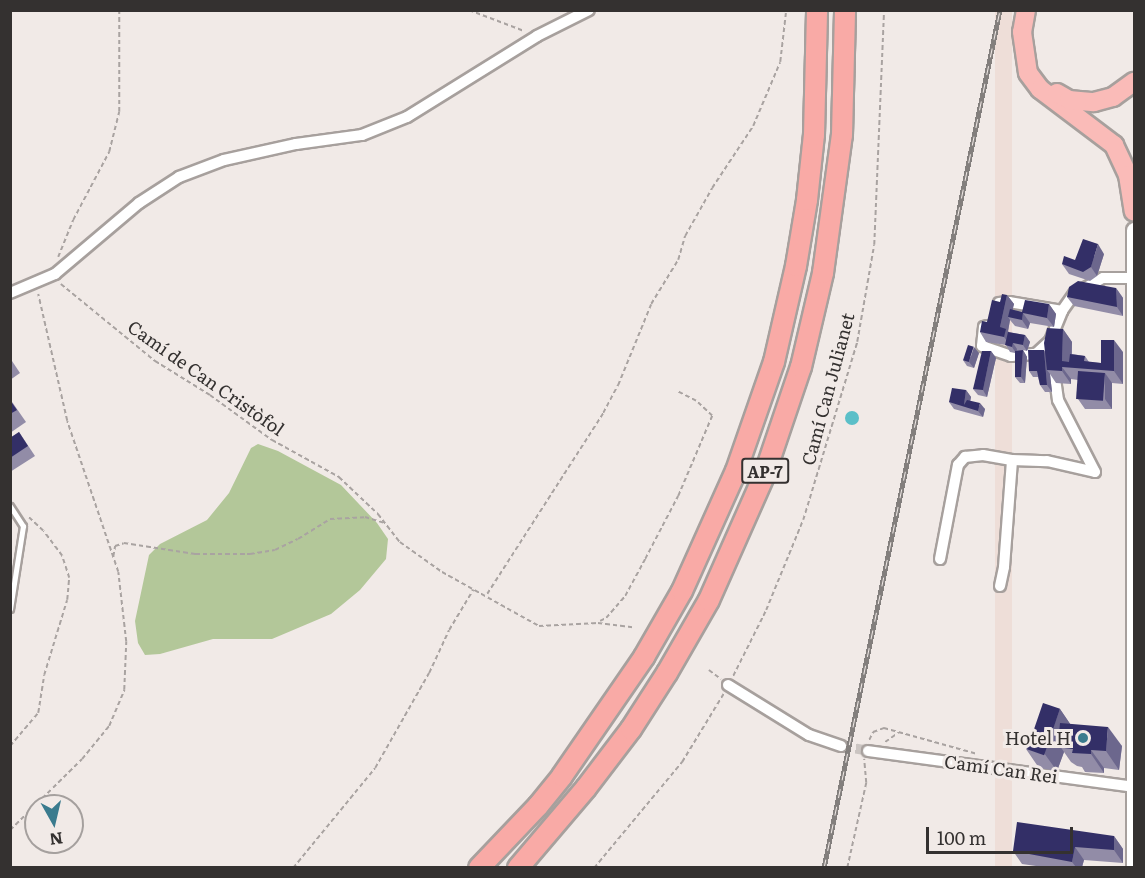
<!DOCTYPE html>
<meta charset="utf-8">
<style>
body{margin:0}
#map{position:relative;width:1145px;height:878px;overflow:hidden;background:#f1eae7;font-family:Literata,serif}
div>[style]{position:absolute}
.built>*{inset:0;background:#eeded8;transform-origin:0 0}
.green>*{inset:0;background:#b3c799}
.water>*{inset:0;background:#5bbfc8}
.round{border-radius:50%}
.minor-tunnel>*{height:10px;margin-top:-5px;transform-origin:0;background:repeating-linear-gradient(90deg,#cbc5c2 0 10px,transparent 0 15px)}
.path>*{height:1.5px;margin-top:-0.75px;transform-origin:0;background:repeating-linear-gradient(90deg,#a9a3a1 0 4.5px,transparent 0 7.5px)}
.roads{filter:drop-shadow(2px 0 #a7a09d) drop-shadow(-2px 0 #a7a09d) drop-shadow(0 2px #a7a09d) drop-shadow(0 -2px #a7a09d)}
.service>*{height:5px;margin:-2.5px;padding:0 2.5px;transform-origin:2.5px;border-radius:2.5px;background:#fff}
.minor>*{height:10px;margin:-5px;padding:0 5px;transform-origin:5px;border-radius:5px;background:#fff}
.secondary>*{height:15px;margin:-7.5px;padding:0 7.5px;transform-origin:7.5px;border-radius:7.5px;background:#fff}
.trunk>*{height:18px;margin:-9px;padding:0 9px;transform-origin:9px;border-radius:9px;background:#fabbb8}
.motorway>*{height:20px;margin:-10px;padding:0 10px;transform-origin:10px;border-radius:10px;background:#f9aaa6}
.rail>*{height:5px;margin-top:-2.5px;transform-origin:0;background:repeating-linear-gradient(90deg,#f1eae7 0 9px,#837f7d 0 18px);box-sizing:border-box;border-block:2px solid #837f7d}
.wall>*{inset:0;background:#928ca7}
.shaded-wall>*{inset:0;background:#6c678d}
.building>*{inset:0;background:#332f67;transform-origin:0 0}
.dots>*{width:16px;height:16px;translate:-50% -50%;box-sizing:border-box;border:3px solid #f1eae7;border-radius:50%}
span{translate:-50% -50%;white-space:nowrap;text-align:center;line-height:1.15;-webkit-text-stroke:6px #f1eae7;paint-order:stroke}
.shield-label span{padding:2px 4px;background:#f1eae7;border:2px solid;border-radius:4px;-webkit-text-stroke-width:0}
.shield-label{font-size:16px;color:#343130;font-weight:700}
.street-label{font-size:18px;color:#343130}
.poi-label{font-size:18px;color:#343130}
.right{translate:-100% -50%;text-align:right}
.frame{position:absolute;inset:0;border:12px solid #343130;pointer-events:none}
.north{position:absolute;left:24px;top:794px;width:60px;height:60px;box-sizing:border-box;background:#f1eae7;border:2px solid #a5a09e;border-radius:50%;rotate:172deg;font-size:16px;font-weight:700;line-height:24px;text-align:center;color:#343130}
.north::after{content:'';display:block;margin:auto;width:21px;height:27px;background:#3a7b8e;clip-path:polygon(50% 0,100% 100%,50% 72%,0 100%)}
.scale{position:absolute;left:926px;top:827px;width:147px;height:27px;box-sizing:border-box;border:3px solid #343130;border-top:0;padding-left:8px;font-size:18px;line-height:21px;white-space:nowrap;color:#343130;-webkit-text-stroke:4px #f1eae7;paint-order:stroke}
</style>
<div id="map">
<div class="built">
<div style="left:995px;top:11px;width:17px;height:875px"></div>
</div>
<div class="green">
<div style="clip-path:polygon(258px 444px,278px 451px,341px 485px,377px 523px,388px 539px,386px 559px,360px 590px,331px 614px,272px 639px,213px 639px,160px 654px,145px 655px,138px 643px,135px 621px,149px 555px,160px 544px,207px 520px,229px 493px,251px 448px)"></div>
</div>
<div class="water">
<div class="round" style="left:845px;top:411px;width:14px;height:14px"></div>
</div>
<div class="minor-tunnel">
<div style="left:841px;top:746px;width:27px;rotate:10deg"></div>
</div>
<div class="path">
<div style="left:469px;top:10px;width:59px;rotate:20.9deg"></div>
<div style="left:58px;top:257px;width:40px;rotate:-68deg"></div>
<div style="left:73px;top:220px;width:77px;rotate:-62.1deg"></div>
<div style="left:109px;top:152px;width:41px;rotate:-76deg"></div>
<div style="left:119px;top:112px;width:102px;rotate:-90deg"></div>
<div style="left:61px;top:284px;width:122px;rotate:39.3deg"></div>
<div style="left:155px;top:361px;width:65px;rotate:31.7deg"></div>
<div style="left:210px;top:395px;width:77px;rotate:36deg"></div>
<div style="left:272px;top:440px;width:77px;rotate:28.9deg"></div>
<div style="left:339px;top:477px;width:54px;rotate:43.5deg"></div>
<div style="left:378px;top:514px;width:36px;rotate:52deg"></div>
<div style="left:400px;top:542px;width:52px;rotate:35.5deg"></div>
<div style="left:442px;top:572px;width:111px;rotate:29.1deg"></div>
<div style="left:539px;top:626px;width:59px;rotate:-2.9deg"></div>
<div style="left:598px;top:623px;width:35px;rotate:7deg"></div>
<div style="left:113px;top:557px;width:11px;rotate:-80deg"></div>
<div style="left:115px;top:546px;width:9px;rotate:-18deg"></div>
<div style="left:124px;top:543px;width:72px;rotate:8.8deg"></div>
<div style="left:195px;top:554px;width:55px"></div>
<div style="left:250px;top:554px;width:25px;rotate:-9deg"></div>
<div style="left:275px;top:550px;width:25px;rotate:-26deg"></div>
<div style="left:298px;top:539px;width:38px;rotate:-32deg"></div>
<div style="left:330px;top:519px;width:35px;rotate:-3deg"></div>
<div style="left:365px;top:517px;width:21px;rotate:17deg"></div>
<div style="left:487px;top:594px;width:215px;rotate:-57.3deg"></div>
<div style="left:603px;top:413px;width:32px;rotate:-62deg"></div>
<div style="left:618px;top:385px;width:87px;rotate:-67.8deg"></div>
<div style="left:651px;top:304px;width:52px;rotate:-58.5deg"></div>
<div style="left:678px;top:260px;width:25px;rotate:-74deg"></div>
<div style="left:685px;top:236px;width:55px;rotate:-60.6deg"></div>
<div style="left:712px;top:188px;width:74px;rotate:-56.5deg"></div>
<div style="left:753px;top:126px;width:69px;rotate:-67.1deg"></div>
<div style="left:780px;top:62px;width:52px;rotate:-83.4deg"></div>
<div style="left:600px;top:621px;width:7px;rotate:-27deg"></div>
<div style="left:606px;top:618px;width:29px;rotate:-49deg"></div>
<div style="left:625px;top:596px;width:42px;rotate:-61.6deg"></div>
<div style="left:645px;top:559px;width:71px;rotate:-62.4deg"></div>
<div style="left:678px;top:496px;width:87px;rotate:-67deg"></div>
<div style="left:712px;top:416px;width:22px;rotate:-137deg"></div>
<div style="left:696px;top:401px;width:22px;rotate:-153deg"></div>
<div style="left:709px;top:670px;width:15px;rotate:37deg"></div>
<div style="left:733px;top:676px;width:74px;rotate:-63.4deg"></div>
<div style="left:766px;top:610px;width:97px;rotate:-67.7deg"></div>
<div style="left:803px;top:520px;width:186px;rotate:-73.1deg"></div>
<div style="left:857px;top:342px;width:98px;rotate:-80.1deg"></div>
<div style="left:874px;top:245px;width:235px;rotate:-87.6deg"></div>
<div style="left:869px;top:740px;width:9px;rotate:-63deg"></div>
<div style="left:873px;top:732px;width:12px;rotate:-20deg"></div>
<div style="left:884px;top:728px;width:97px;rotate:15.6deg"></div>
<div style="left:885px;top:742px;width:16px;rotate:-35deg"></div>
<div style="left:10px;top:746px;width:43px;rotate:-49.7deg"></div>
<div style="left:38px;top:713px;width:38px;rotate:-81deg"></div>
<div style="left:44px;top:675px;width:78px;rotate:-73deg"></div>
<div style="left:67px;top:600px;width:22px;rotate:-85deg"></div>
<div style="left:69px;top:578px;width:23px;rotate:-108deg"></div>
<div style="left:62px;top:556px;width:31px;rotate:-127deg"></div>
<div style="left:43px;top:531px;width:22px;rotate:-137deg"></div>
<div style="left:10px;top:830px;width:101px;rotate:-44.6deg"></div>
<div style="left:82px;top:759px;width:43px;rotate:-50.7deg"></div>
<div style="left:109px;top:726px;width:39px;rotate:-67deg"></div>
<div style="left:124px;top:690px;width:48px;rotate:-87.6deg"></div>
<div style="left:126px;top:642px;width:70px;rotate:-96.5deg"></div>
<div style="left:118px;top:572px;width:159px;rotate:-108.7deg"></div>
<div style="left:67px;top:421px;width:130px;rotate:-102.9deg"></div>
<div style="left:293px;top:868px;width:129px;rotate:-50.6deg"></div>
<div style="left:375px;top:768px;width:109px;rotate:-60.4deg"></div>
<div style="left:429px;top:673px;width:47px;rotate:-65.1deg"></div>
<div style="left:449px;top:630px;width:47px;rotate:-59deg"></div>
<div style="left:594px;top:868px;width:138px;rotate:-50.3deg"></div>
<div style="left:682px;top:762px;width:81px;rotate:-58.7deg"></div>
<div style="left:847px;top:868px;width:87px;rotate:-77.4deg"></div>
<div style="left:866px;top:783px;width:24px;rotate:-95deg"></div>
</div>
<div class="roads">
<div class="service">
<div style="left:10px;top:506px;width:24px;rotate:57deg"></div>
<div style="left:23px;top:526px;width:84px;rotate:98.9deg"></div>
</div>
<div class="minor">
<div style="left:10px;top:293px;width:49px;rotate:-22.9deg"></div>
<div style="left:55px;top:274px;width:110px;rotate:-40.2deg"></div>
<div style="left:139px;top:203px;width:48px;rotate:-33deg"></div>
<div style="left:179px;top:177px;width:48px;rotate:-20.7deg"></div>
<div style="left:224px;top:160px;width:74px;rotate:-12.5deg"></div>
<div style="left:296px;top:144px;width:67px;rotate:-7.8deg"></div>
<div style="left:362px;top:135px;width:48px;rotate:-21.8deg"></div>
<div style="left:407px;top:117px;width:153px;rotate:-31.9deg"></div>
<div style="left:537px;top:36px;width:58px;rotate:-26.6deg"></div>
<div style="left:999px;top:303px;width:10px;rotate:-6deg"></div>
<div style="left:1009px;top:302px;width:54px;rotate:9.6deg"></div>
<div style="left:1062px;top:311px;width:21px;rotate:-55deg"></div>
<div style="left:1074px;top:294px;width:33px;rotate:-29deg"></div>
<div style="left:1103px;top:278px;width:31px"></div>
<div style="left:987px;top:326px;width:3px;rotate:162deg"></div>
<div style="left:984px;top:327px;width:19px;rotate:96deg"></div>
<div style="left:982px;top:346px;width:31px;rotate:19deg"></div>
<div style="left:1011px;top:356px;width:25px;rotate:-5deg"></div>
<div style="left:1036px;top:354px;width:19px;rotate:-43deg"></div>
<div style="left:1050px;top:341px;width:32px;rotate:-68deg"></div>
<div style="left:940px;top:559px;width:96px;rotate:-79.2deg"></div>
<div style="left:958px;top:465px;width:11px;rotate:-49deg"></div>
<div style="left:965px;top:457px;width:18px;rotate:-6deg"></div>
<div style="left:983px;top:455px;width:29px;rotate:10deg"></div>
<div style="left:1000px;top:586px;width:19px;rotate:-78deg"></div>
<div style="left:1004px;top:567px;width:107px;rotate:-85.7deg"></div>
<div style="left:1012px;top:460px;width:35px;rotate:2deg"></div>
<div style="left:1047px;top:461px;width:49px;rotate:12.9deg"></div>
<div style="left:1095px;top:472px;width:81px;rotate:-117.2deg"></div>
<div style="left:1058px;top:400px;width:34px;rotate:-98deg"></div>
<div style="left:728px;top:685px;width:95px;rotate:31.7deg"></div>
<div style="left:809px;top:735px;width:34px;rotate:19deg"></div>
<div style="left:868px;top:751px;width:268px;rotate:7.7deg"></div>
</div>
<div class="secondary">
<div style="left:1134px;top:868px;width:638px;rotate:-90deg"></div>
</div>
<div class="trunk">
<div style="left:1026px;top:10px;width:22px;rotate:100deg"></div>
<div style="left:1022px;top:32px;width:41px;rotate:81.7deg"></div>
<div style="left:1028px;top:73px;width:20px;rotate:53deg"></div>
<div style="left:1040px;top:89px;width:93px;rotate:37.1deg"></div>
<div style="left:1114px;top:145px;width:33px;rotate:65deg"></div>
<div style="left:1128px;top:175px;width:37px;rotate:81deg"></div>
<div style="left:1057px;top:93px;width:14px;rotate:30deg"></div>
<div style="left:1069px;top:100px;width:25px;rotate:5deg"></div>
<div style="left:1094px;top:102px;width:20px;rotate:-15deg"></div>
<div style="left:1113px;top:97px;width:26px;rotate:-36deg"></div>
</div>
<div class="motorway">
<div style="left:479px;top:868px;width:86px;rotate:-46.4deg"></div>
<div style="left:538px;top:806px;width:38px;rotate:-51deg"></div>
<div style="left:562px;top:776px;width:145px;rotate:-55.4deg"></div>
<div style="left:644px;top:657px;width:76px;rotate:-60.1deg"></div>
<div style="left:682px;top:591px;width:132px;rotate:-65.8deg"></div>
<div style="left:736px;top:471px;width:115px;rotate:-70.8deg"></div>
<div style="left:774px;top:362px;width:98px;rotate:-77.1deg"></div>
<div style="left:796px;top:266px;width:67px;rotate:-80.5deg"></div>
<div style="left:807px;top:200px;width:65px;rotate:-83.9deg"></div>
<div style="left:814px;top:135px;width:125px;rotate:-88.6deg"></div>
<div style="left:518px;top:868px;width:105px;rotate:-49.6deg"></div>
<div style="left:586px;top:788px;width:74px;rotate:-52.7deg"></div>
<div style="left:631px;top:729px;width:67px;rotate:-57.3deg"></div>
<div style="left:667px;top:673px;width:84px;rotate:-60.1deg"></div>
<div style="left:709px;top:600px;width:136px;rotate:-66.1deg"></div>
<div style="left:764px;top:476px;width:115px;rotate:-71.3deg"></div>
<div style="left:801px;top:367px;width:97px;rotate:-76.8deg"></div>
<div style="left:823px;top:273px;width:139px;rotate:-82.2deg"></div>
<div style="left:842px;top:135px;width:125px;rotate:-88.6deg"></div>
</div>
</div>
<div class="rail">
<div style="left:824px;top:868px;width:876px;rotate:-78.41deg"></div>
</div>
<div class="wall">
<div style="clip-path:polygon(1104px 254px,1097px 276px,1090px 281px,1069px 274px,1062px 264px)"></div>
<div style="clip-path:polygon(1116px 288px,1123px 298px,1123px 316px,1074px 306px,1067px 297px)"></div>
<div style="clip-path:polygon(1007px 295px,1014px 304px,1012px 310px,1022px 312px,1049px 304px,1056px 314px,1054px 327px,1030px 323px,1028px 329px,1015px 326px,1010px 320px,1008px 332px,1025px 335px,1030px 342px,1027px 351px,1023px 350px,1027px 357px,1025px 383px,1020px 383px,1015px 377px,1015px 353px,1010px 352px,1006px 345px,986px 342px,980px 332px,1000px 302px)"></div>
<div style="clip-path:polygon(1063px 329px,1072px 342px,1072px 354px,1085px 356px,1089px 362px,1101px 363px,1123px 352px,1123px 384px,1112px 383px,1112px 409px,1085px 409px,1078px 399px,1078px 380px,1071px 379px,1071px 384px,1056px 383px,1050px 374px,1052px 392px,1045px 392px,1040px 385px,1038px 377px,1033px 377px,1029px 371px,1045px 352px)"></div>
<div style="clip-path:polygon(991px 351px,996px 358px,987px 397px,978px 395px,973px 389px)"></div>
<div style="clip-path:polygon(979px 353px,974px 368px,967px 366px,963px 360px)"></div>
<div style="clip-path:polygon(10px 358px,20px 373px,10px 380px)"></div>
<div style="clip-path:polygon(966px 390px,971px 397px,970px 401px,985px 409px,983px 417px,954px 409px,949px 402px)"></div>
<div style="clip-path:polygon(10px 399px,26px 422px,10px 433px)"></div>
<div style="clip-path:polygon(19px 432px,35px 456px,10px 472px,10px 438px)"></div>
<div style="clip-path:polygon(1060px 709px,1070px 724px,1122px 746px,1119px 770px,1104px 768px,1104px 773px,1085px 772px,1082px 767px,1077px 766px,1071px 762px,1064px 752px,1057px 771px,1039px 768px,1026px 749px)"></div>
<div style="clip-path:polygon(1114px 836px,1123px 849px,1123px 863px,1084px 860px,1082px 867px,1043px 867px,1022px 864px,1013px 851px)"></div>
</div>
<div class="shaded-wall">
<div style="clip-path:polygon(1098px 244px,1104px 254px,1097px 276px,1091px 267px)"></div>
<div style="clip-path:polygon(1116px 288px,1123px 298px,1123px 316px,1117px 307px)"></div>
<div style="clip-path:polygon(1007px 295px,1014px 304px,1011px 317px,1008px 317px,1010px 320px,1008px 331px,1013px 338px,1011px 346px,1004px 337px,1000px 327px)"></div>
<div style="clip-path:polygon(1049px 304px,1056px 314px,1054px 327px,1047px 318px)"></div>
<div style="clip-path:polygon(1023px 313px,1030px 323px,1028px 329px,1022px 320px)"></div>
<div style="clip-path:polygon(1063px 329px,1072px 342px,1071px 367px,1062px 361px)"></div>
<div style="clip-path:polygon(1025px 335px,1030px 342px,1027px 351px,1023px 345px)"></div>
<div style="clip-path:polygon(1114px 340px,1123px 352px,1123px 384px,1114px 371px)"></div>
<div style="clip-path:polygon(1013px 343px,1017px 349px,1016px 353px,1012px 347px)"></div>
<div style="clip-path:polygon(974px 347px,979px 353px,974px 368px,969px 362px)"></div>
<div style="clip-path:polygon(1023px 350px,1027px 357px,1025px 383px,1021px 377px)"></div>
<div style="clip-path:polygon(1044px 350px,1048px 356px,1047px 370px,1050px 374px,1052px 392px,1047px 385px)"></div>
<div style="clip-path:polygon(991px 351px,996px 358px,987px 397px,983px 390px)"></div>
<div style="clip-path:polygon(1062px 367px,1071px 379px,1071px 384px,1062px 371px)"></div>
<div style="clip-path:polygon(1105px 373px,1112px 383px,1112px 409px,1105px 399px)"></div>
<div style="clip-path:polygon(966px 390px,971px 397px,969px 408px,964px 405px)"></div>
<div style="clip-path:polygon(980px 403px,985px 409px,983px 417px,978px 411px)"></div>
<div style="clip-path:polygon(1060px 709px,1073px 728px,1058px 743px,1064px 752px,1057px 771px,1044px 753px)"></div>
<div style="clip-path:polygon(1108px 727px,1122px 746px,1119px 770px,1106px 751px)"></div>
<div style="clip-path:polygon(1091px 750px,1104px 768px,1104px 773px,1091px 754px)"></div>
<div style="clip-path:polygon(1114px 836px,1123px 849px,1123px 863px,1114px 850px)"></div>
<div style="clip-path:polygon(1075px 847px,1084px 860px,1082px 867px,1076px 867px,1072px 862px)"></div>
</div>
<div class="building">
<div style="clip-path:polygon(1083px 239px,1098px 244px,1091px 267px,1083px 272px,1062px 264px,1064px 256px,1075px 260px)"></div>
<div style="clip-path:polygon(1078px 281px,1116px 288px,1117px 307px,1067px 297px,1069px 287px)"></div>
<div style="clip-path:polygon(1002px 294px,1007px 295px,1000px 327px,1006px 329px,1004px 337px,980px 332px,982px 321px,987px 322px,992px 300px,1000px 302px)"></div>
<div style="clip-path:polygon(1025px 300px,1049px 304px,1047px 318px,1023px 313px,1022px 320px,1008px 317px,1010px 309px,1022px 312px)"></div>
<div style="clip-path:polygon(1047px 328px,1063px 329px,1062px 361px,1069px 362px,1070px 354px,1085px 356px,1084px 361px,1101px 363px,1101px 340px,1114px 340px,1114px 371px,1062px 367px,1062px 371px,1047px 370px,1044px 343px)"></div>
<div style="clip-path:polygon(1008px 332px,1025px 335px,1023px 345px,1013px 343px,1012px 347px,1005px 345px)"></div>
<div style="left:968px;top:345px;width:6px;height:16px;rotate:18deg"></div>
<div style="clip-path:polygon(1023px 350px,1021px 377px,1015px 377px,1015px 351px)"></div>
<div style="clip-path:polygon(1028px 350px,1044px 350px,1047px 385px,1040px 385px,1037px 371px,1029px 371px)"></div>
<div style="clip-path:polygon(982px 351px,991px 351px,983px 390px,973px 389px)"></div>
<div style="left:1078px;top:371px;width:27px;height:28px;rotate:4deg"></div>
<div style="clip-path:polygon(952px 388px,966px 390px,964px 405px,967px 400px,980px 403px,978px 411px,949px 402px)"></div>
<div style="clip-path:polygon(10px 400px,17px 410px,10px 414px)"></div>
<div style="clip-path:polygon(19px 432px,28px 446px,10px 458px,10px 438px)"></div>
<div style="left:1043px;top:703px;width:18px;height:49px;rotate:19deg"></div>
<div style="clip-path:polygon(1060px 723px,1108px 727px,1106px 751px,1091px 750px,1091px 754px,1072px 753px,1073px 749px,1064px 748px,1058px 743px)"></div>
<div style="clip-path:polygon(1017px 822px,1114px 836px,1114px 850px,1075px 847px,1072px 862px,1013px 851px)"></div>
</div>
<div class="dots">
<div style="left:1083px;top:738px;background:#3a7b8e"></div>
</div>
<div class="shield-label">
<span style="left:765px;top:471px">AP-7</span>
</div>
<div class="street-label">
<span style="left:206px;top:378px;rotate:35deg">Camí de Can Cristòfol</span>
<span style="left:828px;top:389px;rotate:-75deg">Camí Can Julianet</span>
<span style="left:1001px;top:769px;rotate:8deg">Camí Can Rei</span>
</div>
<div class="poi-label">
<span class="right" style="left:1071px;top:738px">Hotel H</span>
</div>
<div class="frame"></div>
<div class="north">N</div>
<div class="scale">100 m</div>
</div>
